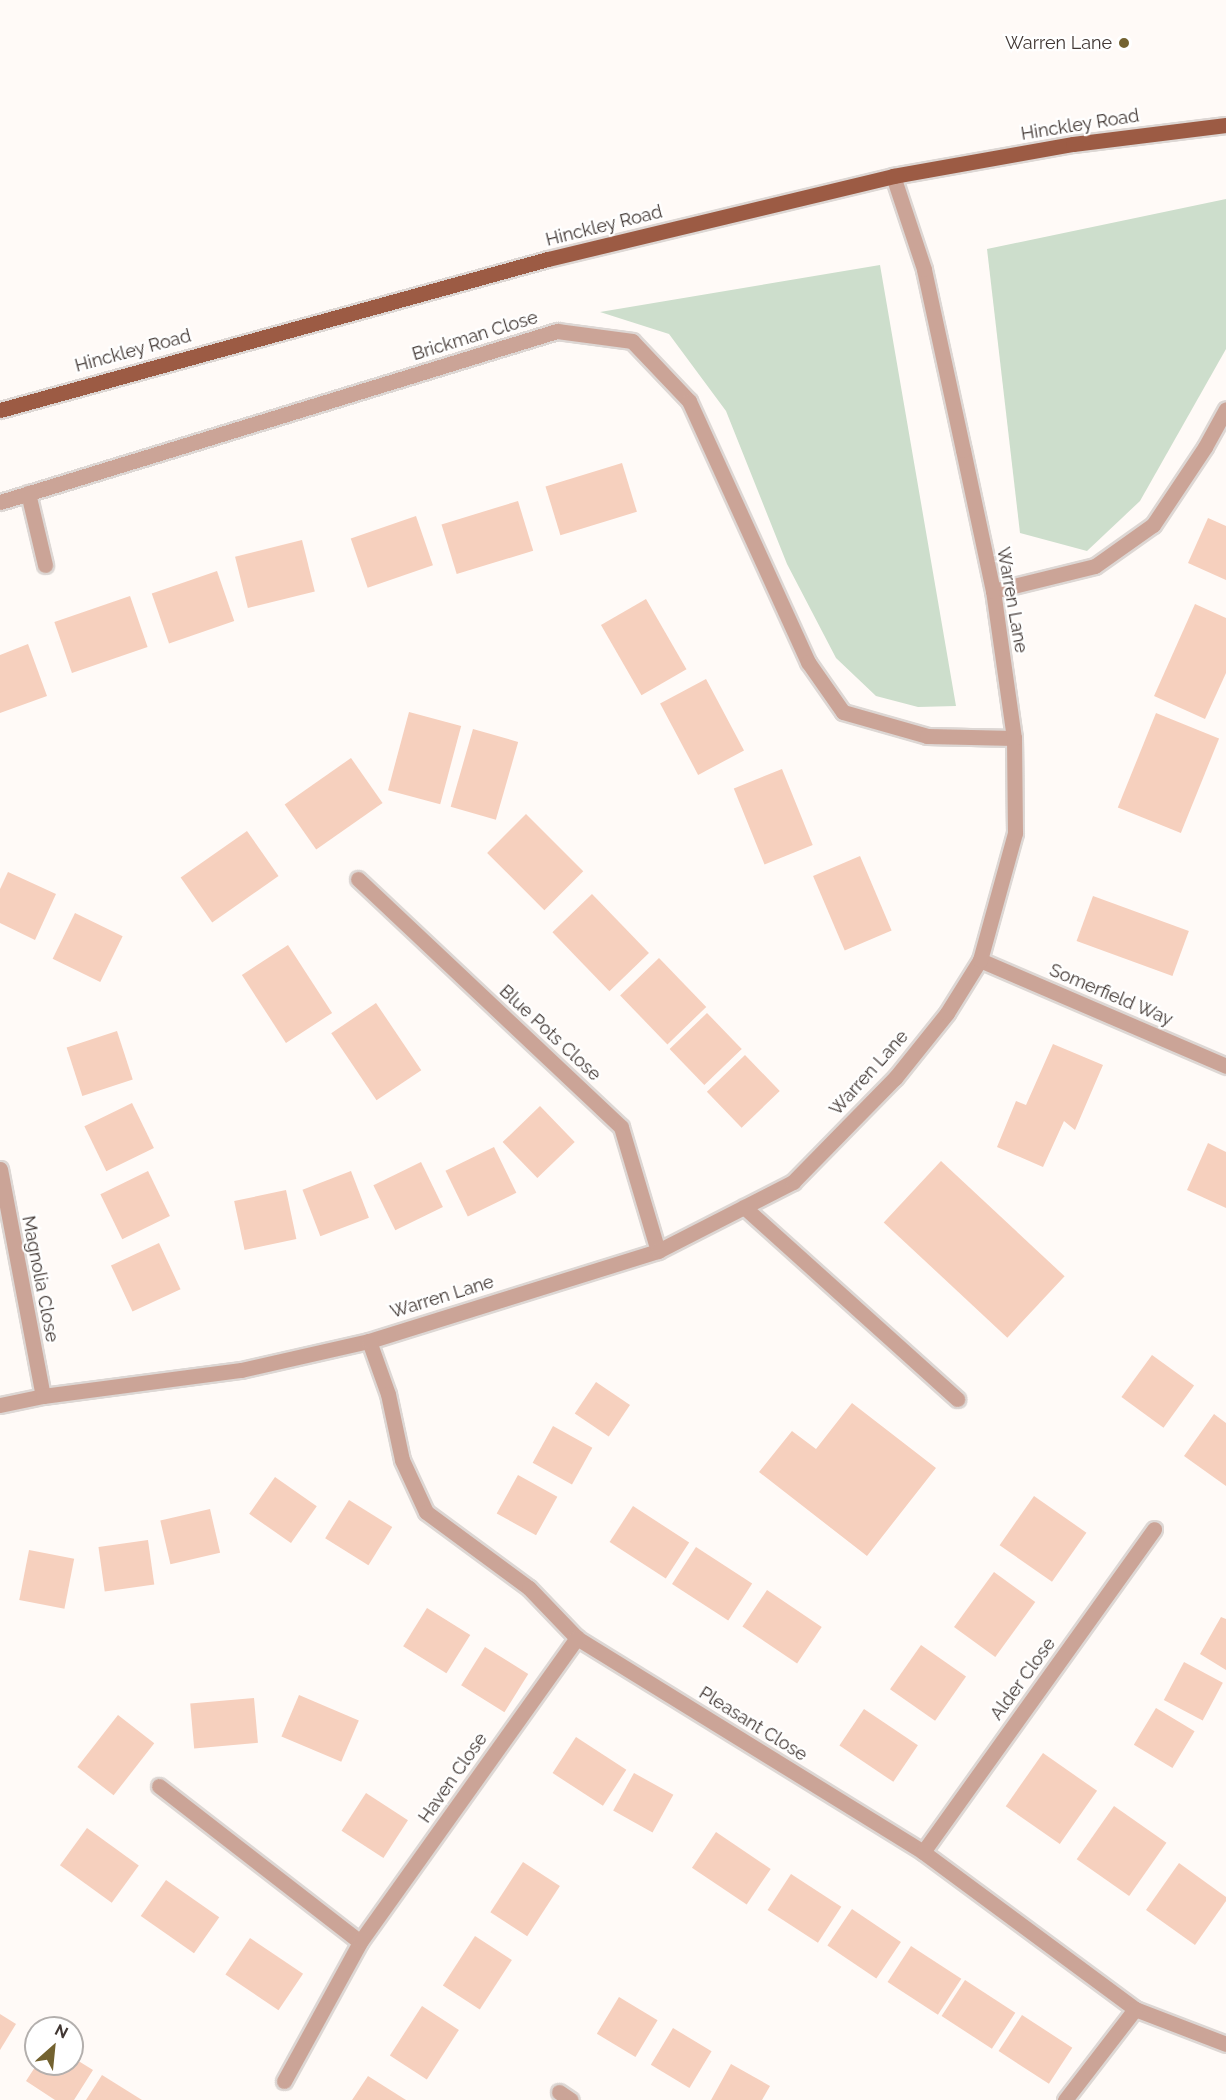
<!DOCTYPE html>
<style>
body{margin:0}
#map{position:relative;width:1226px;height:2100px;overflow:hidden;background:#fffaf7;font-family:Raleway,sans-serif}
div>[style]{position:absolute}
.green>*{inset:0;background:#cddecc}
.building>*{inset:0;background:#f6d0be;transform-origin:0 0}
.roads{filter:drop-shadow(2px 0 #ddd7d4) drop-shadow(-2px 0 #ddd7d4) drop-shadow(0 2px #ddd7d4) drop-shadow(0 -2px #ddd7d4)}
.minor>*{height:15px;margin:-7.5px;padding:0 7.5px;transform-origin:7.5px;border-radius:7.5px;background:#cba497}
.major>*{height:15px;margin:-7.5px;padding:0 7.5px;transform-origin:7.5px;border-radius:7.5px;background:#9c5b44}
.dots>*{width:16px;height:16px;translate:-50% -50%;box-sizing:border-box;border:3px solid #fff;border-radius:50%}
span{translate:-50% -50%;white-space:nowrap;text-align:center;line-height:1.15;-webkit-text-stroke:4.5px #fff;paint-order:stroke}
.poi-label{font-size:18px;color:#413733}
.right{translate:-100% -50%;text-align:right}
.street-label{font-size:18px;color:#413733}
.north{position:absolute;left:24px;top:2016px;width:60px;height:60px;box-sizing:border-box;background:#fff;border:2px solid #b3afad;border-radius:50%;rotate:27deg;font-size:16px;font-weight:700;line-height:24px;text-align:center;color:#413733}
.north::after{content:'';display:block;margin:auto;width:21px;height:27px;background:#736230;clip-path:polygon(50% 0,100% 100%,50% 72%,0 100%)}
</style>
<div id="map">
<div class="green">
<div style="clip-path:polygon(1226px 199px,1226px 349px,1140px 501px,1087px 551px,1020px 533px,987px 249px)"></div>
<div style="clip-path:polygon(880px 265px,956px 706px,918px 707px,876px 696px,836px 658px,787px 564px,726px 411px,669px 334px,600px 312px)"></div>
</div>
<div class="building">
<div style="left:622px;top:463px;width:51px;height:80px;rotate:73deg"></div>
<div style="left:518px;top:501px;width:52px;height:80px;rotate:73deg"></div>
<div style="left:416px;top:516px;width:52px;height:69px;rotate:71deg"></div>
<div style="clip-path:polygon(1208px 518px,1226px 526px,1226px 580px,1188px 563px)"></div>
<div style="left:302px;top:540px;width:53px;height:69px;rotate:76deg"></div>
<div style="left:217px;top:571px;width:53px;height:69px;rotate:71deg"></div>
<div style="left:130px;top:596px;width:54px;height:80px;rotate:71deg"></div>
<div style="left:646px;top:599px;width:81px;height:52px;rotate:60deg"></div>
<div style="clip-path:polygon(1195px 604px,1226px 618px,1226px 673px,1205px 719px,1154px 696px)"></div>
<div style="clip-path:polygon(28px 644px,47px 696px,0 713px,0 655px)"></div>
<div style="left:706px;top:679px;width:81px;height:52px;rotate:62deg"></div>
<div style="left:409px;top:712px;width:54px;height:81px;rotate:15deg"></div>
<div style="left:1156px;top:713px;width:68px;height:102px;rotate:22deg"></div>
<div style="left:473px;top:729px;width:47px;height:81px;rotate:16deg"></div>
<div style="left:351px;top:758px;width:55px;height:81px;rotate:55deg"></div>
<div style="left:782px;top:769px;width:82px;height:52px;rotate:68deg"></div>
<div style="left:526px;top:814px;width:81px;height:55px;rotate:45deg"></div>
<div style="left:247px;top:831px;width:55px;height:81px;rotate:55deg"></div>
<div style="left:860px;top:856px;width:81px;height:51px;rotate:67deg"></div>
<div style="clip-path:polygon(8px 872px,56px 894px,35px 940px,0 923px,0 889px)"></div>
<div style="left:592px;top:894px;width:82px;height:55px;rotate:46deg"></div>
<div style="left:1093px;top:896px;width:102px;height:48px;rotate:20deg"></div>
<div style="left:75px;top:913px;width:53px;height:51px;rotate:26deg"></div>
<div style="left:288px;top:945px;width:81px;height:55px;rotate:57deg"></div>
<div style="left:659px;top:958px;width:68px;height:54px;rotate:46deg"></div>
<div style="left:376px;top:1003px;width:81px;height:54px;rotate:56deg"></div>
<div style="left:707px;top:1013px;width:50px;height:52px;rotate:46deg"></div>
<div style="left:117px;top:1031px;width:51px;height:53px;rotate:72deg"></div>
<div style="clip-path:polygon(1053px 1044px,1103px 1065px,1075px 1130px,1064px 1121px,1043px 1167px,997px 1147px,1016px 1101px,1026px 1105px)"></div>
<div style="left:745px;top:1055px;width:50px;height:53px;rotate:46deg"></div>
<div style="left:132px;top:1103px;width:50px;height:53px;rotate:64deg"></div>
<div style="left:540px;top:1106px;width:50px;height:52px;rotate:46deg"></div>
<div style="clip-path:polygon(1208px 1143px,1226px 1152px,1226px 1208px,1187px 1190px)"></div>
<div style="left:494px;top:1147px;width:51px;height:54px;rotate:64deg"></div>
<div style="left:941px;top:1161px;width:169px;height:84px;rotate:43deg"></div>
<div style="left:421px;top:1162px;width:50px;height:53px;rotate:64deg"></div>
<div style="left:148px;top:1171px;width:50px;height:53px;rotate:64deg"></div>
<div style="left:351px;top:1171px;width:50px;height:52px;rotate:69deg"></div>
<div style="left:286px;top:1190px;width:50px;height:53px;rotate:78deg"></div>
<div style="left:159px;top:1243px;width:51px;height:53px;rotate:65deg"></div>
<div style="left:1152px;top:1355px;width:52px;height:52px;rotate:36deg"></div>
<div style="left:596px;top:1382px;width:41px;height:38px;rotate:34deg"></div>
<div style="clip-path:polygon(852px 1403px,936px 1468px,867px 1556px,759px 1472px,792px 1431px,816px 1449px)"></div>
<div style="clip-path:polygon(1214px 1414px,1226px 1423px,1226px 1486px,1184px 1456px)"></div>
<div style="left:553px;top:1426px;width:45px;height:42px;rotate:29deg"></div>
<div style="left:518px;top:1475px;width:45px;height:44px;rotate:29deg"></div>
<div style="left:275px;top:1477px;width:51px;height:45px;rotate:35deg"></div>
<div style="left:1034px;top:1496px;width:64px;height:60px;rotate:35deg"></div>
<div style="left:349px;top:1500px;width:51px;height:45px;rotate:32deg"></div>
<div style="left:633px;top:1506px;width:67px;height:43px;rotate:33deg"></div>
<div style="left:210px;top:1509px;width:45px;height:51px;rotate:77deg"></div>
<div style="left:148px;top:1540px;width:45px;height:50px;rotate:82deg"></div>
<div style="left:696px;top:1547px;width:67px;height:44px;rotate:33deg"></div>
<div style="left:29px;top:1550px;width:46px;height:51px;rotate:11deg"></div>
<div style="left:994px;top:1572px;width:51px;height:68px;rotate:36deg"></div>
<div style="left:767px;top:1590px;width:66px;height:44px;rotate:34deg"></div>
<div style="left:427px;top:1608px;width:51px;height:45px;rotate:32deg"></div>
<div style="clip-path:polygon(1221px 1617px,1226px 1619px,1226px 1670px,1200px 1654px)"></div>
<div style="left:921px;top:1645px;width:55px;height:54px;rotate:35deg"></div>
<div style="left:485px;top:1647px;width:51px;height:45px;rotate:32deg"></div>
<div style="left:1184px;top:1662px;width:44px;height:43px;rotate:28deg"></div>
<div style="left:299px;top:1695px;width:65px;height:45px;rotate:23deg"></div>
<div style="left:254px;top:1698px;width:45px;height:64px;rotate:85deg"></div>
<div style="left:1156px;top:1708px;width:45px;height:43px;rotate:31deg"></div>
<div style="left:864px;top:1709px;width:65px;height:44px;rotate:34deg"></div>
<div style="left:118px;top:1715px;width:46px;height:66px;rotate:38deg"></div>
<div style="left:576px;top:1737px;width:60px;height:43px;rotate:33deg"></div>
<div style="left:1043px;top:1753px;width:66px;height:65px;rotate:35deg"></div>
<div style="left:634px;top:1773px;width:45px;height:43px;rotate:29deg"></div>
<div style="left:366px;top:1793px;width:50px;height:45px;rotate:33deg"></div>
<div style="left:1114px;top:1806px;width:64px;height:65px;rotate:35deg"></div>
<div style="left:87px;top:1828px;width:64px;height:46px;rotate:36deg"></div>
<div style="left:716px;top:1832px;width:66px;height:43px;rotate:34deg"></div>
<div style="left:523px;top:1862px;width:44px;height:60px;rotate:33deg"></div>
<div style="clip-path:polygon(1179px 1863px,1226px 1897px,1226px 1901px,1195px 1945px,1146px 1910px)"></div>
<div style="left:791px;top:1874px;width:60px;height:43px;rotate:33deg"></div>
<div style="left:166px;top:1880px;width:65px;height:44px;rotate:35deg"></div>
<div style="left:852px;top:1909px;width:59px;height:44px;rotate:34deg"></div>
<div style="left:475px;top:1936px;width:44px;height:59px;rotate:33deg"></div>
<div style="left:250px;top:1938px;width:64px;height:44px;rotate:34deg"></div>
<div style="left:911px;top:1946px;width:60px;height:43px;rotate:33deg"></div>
<div style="left:965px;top:1980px;width:60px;height:43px;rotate:33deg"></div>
<div style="left:619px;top:1997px;width:45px;height:43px;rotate:31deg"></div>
<div style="left:422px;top:2006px;width:44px;height:59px;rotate:33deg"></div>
<div style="clip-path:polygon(0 2014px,16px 2024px,0 2050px)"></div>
<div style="left:1022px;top:2015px;width:60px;height:43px;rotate:33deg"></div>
<div style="left:673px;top:2028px;width:45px;height:43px;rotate:31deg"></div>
<div style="clip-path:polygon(72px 2057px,93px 2070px,74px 2100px,55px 2100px,26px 2081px,37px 2064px,72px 2064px)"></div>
<div style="clip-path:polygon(731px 2064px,770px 2086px,762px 2100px,711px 2100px)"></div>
<div style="clip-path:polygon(102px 2075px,142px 2100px,86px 2100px)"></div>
<div style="clip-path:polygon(368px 2076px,406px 2100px,352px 2100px)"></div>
</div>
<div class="roads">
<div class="minor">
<div style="left:28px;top:493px;width:74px;rotate:76.7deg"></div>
<div style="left:0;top:502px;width:583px;rotate:-17.07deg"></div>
<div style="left:557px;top:331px;width:76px;rotate:7.6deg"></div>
<div style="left:632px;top:341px;width:83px;rotate:46.5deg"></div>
<div style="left:689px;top:401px;width:287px;rotate:65.5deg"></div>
<div style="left:808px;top:662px;width:61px;rotate:55deg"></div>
<div style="left:843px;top:712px;width:87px;rotate:15.9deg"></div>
<div style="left:927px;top:736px;width:87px;rotate:1.3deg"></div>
<div style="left:993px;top:591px;width:105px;rotate:-13.8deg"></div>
<div style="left:1095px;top:566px;width:71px;rotate:-35.3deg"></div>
<div style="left:1153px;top:525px;width:94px;rotate:-56.3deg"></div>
<div style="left:1205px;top:447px;width:43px;rotate:-61.1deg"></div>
<div style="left:358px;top:879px;width:361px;rotate:43.3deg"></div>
<div style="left:621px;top:1127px;width:129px;rotate:73.4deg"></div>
<div style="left:980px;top:960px;width:268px;rotate:23.3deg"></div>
<div style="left:0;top:1169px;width:231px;rotate:79.3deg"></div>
<div style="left:744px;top:1207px;width:287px;rotate:42deg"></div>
<div style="left:369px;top:1341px;width:56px;rotate:70.3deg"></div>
<div style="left:388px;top:1394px;width:67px;rotate:78deg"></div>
<div style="left:402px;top:1460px;width:57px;rotate:65.2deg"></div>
<div style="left:426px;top:1512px;width:128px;rotate:36.4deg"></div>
<div style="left:529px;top:1588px;width:69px;rotate:46.2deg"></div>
<div style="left:577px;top:1638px;width:407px;rotate:31.7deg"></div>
<div style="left:923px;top:1852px;width:264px;rotate:36.5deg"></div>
<div style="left:1135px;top:2009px;width:97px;rotate:21deg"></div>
<div style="left:0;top:1405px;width:44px;rotate:-11.8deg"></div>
<div style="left:43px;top:1396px;width:200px;rotate:-7.5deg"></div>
<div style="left:241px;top:1370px;width:131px;rotate:-12.8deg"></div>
<div style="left:369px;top:1341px;width:303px;rotate:-17.3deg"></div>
<div style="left:658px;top:1251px;width:152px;rotate:-27.1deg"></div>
<div style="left:793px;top:1182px;width:146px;rotate:-45.6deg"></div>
<div style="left:895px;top:1078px;width:83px;rotate:-51.3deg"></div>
<div style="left:947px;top:1013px;width:62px;rotate:-58.1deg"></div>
<div style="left:980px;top:960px;width:132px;rotate:-74.6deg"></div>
<div style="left:1015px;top:833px;width:95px;rotate:-90.6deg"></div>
<div style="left:1014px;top:738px;width:148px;rotate:-98.1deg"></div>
<div style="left:993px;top:591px;width:144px;rotate:-102deg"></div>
<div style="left:963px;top:450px;width:185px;rotate:-102.2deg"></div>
<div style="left:924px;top:269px;width:98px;rotate:-108.4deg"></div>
<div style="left:159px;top:1786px;width:254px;rotate:37.8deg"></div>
<div style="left:923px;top:1852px;width:397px;rotate:-54.4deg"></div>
<div style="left:284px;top:2081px;width:158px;rotate:-61.3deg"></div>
<div style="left:360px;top:1942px;width:374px;rotate:-54.5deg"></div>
<div style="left:559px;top:2092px;width:14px;rotate:34deg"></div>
<div style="left:1065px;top:2100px;width:115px;rotate:-52.4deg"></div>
</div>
<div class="major">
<div style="left:0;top:410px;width:568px;rotate:-15.41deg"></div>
<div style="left:548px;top:259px;width:355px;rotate:-13.5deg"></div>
<div style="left:893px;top:176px;width:183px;rotate:-10.1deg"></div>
<div style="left:1073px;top:144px;width:154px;rotate:-7.1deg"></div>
</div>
</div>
<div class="dots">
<div style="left:1124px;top:43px;background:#736230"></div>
</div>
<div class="poi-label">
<span class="right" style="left:1112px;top:43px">Warren Lane</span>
</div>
<div class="street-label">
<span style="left:1080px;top:125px;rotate:-9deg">Hinckley Road</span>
<span style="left:604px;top:226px;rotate:-14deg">Hinckley Road</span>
<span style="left:475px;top:336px;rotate:-17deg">Brickman Close</span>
<span style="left:133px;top:351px;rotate:-15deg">Hinckley Road</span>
<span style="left:1012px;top:600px;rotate:80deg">Warren Lane</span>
<span style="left:1111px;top:995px;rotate:23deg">Somerfield Way</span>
<span style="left:550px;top:1033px;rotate:43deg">Blue Pots Close</span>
<span style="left:869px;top:1073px;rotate:-48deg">Warren Lane</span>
<span style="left:40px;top:1279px;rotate:79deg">Magnolia Close</span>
<span style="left:442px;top:1297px;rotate:-17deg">Warren Lane</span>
<span style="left:1023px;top:1679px;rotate:-54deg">Alder Close</span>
<span style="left:753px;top:1724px;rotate:32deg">Pleasant Close</span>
<span style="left:453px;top:1778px;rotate:-55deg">Haven Close</span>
</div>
<div class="north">N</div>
</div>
